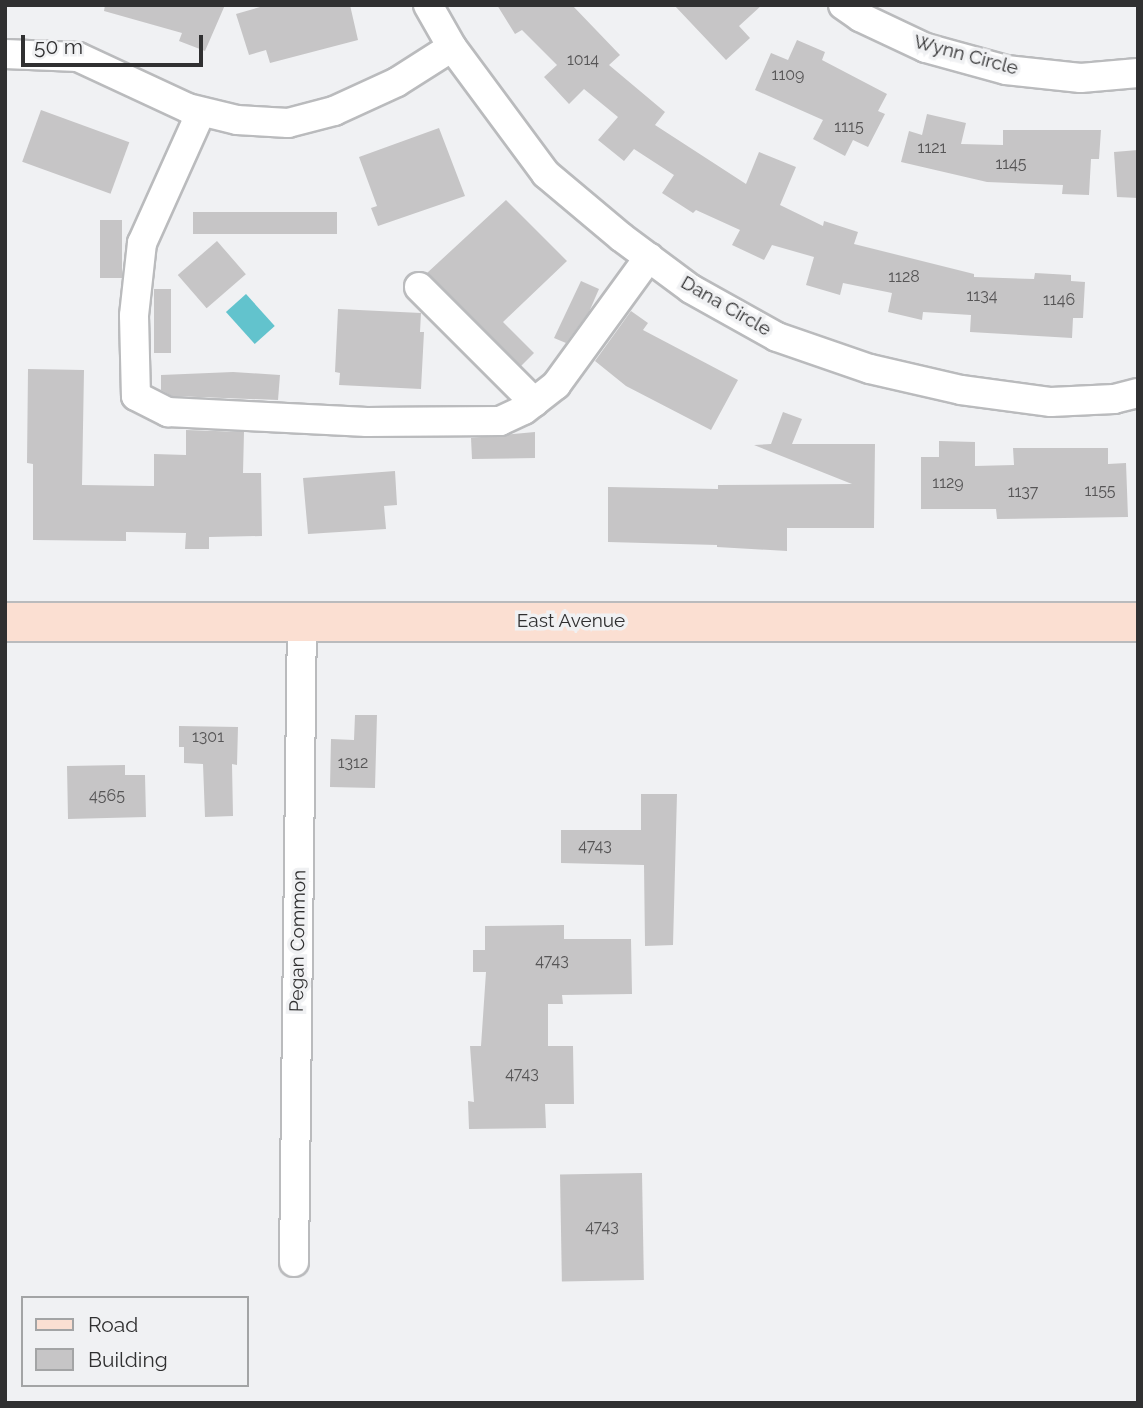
<!DOCTYPE html>
<style>
body{margin:0}
#map{position:relative;width:1143px;height:1408px;overflow:hidden;background:#f0f1f3;font-family:Raleway,sans-serif}
div>[style]{position:absolute}
.water>*{inset:0;background:#62c3cd;transform-origin:0 0}
.building>*{inset:0;background:#c6c5c6;transform-origin:0 0}
.roads{filter:drop-shadow(2px 0 #babbbd) drop-shadow(-2px 0 #babbbd) drop-shadow(0 2px #babbbd) drop-shadow(0 -2px #babbbd)}
.street>*{height:28px;margin:-14px;padding:0 14px;transform-origin:14px;border-radius:14px;background:#fff}
.secondary>*{height:38px;margin:-19px;padding:0 19px;transform-origin:19px;border-radius:19px;background:#fbdfd2}
span{translate:-50% -50%;white-space:nowrap;text-align:center;line-height:1.15;-webkit-text-stroke:7px #f0f1f3;paint-order:stroke}
.number-label{font-size:16px;color:#565556}
.number-label span{-webkit-text-stroke-width:0}
.street-label{font-size:19px;color:#303031}
.frame{position:absolute;inset:0;border:7px solid #303031;pointer-events:none}
.legend{position:absolute;left:21px;top:1296px;width:228px;height:91px;box-sizing:border-box;background:#f0f1f3;border:2px solid #a3a4a5;margin:0;padding:9px 12px;list-style:none;font-size:21px;color:#303031}
.legend li{display:flex;align-items:center;gap:14px;height:35px}
.legend b{width:35px;border:2px solid #a3a4a5}
.scale{position:absolute;left:21px;top:35px;width:182px;height:32px;box-sizing:border-box;border:4px solid #303031;border-top:0;padding-left:9px;font-size:21px;line-height:24px;white-space:nowrap;color:#303031;-webkit-text-stroke:5px #f0f1f3;paint-order:stroke}
</style>
<div id="map">
<div class="water">
<div style="left:246px;top:294px;width:43px;height:27px;rotate:48deg"></div>
</div>
<div class="building">
<div style="clip-path:polygon(105px 5px,225px 5px,205px 51px,179px 41px,182px 33px,104px 11px)"></div>
<div style="clip-path:polygon(267px 5px,350px 5px,358px 40px,270px 63px,266px 50px,249px 55px,236px 14px)"></div>
<div style="clip-path:polygon(497px 5px,572px 5px,620px 55px,609px 65px,665px 112px,655px 125px,746px 184px,759px 152px,796px 167px,780px 205px,823px 226px,824px 221px,858px 232px,854px 244px,974px 274px,974px 277px,1034px 279px,1035px 273px,1071px 275px,1071px 281px,1085px 282px,1083px 318px,1073px 318px,1072px 338px,970px 332px,971px 315px,923px 312px,922px 320px,888px 312px,892px 293px,843px 283px,840px 295px,806px 285px,814px 257px,772px 245px,764px 260px,732px 245px,740px 230px,696px 210px,693px 213px,662px 193px,674px 175px,634px 149px,624px 161px,598px 140px,618px 117px,584px 89px,569px 104px,544px 77px,557px 65px,522px 30px,515px 34px)"></div>
<div style="clip-path:polygon(674px 5px,762px 5px,739px 26px,750px 38px,726px 60px)"></div>
<div style="clip-path:polygon(797px 40px,825px 52px,822px 60px,887px 94px,878px 111px,885px 114px,868px 147px,853px 140px,845px 156px,813px 139px,823px 120px,755px 90px,771px 53px,788px 60px)"></div>
<div style="left:41px;top:110px;width:94px;height:55px;rotate:20deg"></div>
<div style="clip-path:polygon(927px 114px,966px 123px,961px 144px,1003px 145px,1003px 130px,1101px 130px,1099px 159px,1091px 159px,1089px 195px,1062px 194px,1063px 185px,987px 182px,901px 162px,909px 131px,922px 135px)"></div>
<div style="clip-path:polygon(439px 128px,465px 196px,378px 226px,371px 208px,377px 206px,359px 157px)"></div>
<div style="clip-path:polygon(1138px 150px,1138px 198px,1117px 197px,1114px 152px)"></div>
<div style="clip-path:polygon(506px 200px,567px 261px,503px 322px,534px 353px,521px 366px,427px 273px)"></div>
<div style="left:193px;top:212px;width:144px;height:22px"></div>
<div style="left:100px;top:220px;width:22px;height:58px"></div>
<div style="left:217px;top:241px;width:44px;height:52px;rotate:49deg"></div>
<div style="clip-path:polygon(581px 281px,599px 289px,589px 312px,566px 343px,554px 338px)"></div>
<div style="left:154px;top:289px;width:17px;height:64px"></div>
<div style="clip-path:polygon(338px 309px,421px 313px,420px 332px,424px 332px,421px 389px,339px 385px,340px 373px,335px 372px)"></div>
<div style="clip-path:polygon(631px 311px,648px 323px,643px 330px,738px 380px,711px 430px,626px 386px,595px 361px)"></div>
<div style="clip-path:polygon(28px 369px,84px 370px,82px 485px,154px 486px,154px 454px,186px 455px,186px 430px,244px 432px,243px 473px,261px 473px,262px 536px,209px 537px,209px 549px,185px 549px,186px 533px,126px 532px,126px 541px,33px 540px,33px 464px,27px 463px)"></div>
<div style="clip-path:polygon(233px 372px,280px 375px,278px 400px,172px 396px,161px 390px,161px 375px)"></div>
<div style="clip-path:polygon(783px 412px,802px 419px,792px 444px,875px 444px,874px 528px,787px 528px,787px 551px,717px 547px,717px 545px,608px 542px,608px 487px,718px 489px,718px 485px,852px 484px,754px 445px,771px 444px)"></div>
<div style="clip-path:polygon(535px 432px,535px 458px,472px 459px,471px 438px)"></div>
<div style="clip-path:polygon(939px 441px,975px 442px,975px 466px,1014px 465px,1013px 448px,1108px 448px,1108px 464px,1126px 463px,1128px 517px,997px 519px,996px 509px,921px 509px,921px 457px,939px 457px)"></div>
<div style="clip-path:polygon(395px 471px,397px 505px,384px 506px,386px 529px,308px 534px,303px 478px)"></div>
<div style="clip-path:polygon(355px 715px,377px 715px,375px 788px,330px 787px,331px 739px,354px 740px)"></div>
<div style="clip-path:polygon(179px 726px,238px 727px,237px 765px,232px 764px,233px 816px,205px 817px,203px 764px,184px 763px,184px 747px,179px 747px)"></div>
<div style="clip-path:polygon(125px 765px,125px 775px,145px 775px,146px 817px,68px 819px,67px 766px)"></div>
<div style="clip-path:polygon(641px 794px,677px 794px,673px 945px,645px 946px,644px 865px,561px 863px,561px 830px,641px 830px)"></div>
<div style="clip-path:polygon(564px 925px,564px 939px,631px 939px,632px 994px,562px 995px,563px 1004px,548px 1004px,548px 1046px,573px 1046px,574px 1104px,545px 1104px,546px 1128px,469px 1129px,468px 1101px,474px 1102px,470px 1046px,481px 1046px,486px 972px,473px 972px,473px 950px,485px 950px,485px 926px)"></div>
<div style="left:642px;top:1173px;width:107px;height:82px;rotate:89deg"></div>
</div>
<div class="roads">
<div class="street">
<div style="left:428px;top:5px;width:48px;rotate:60.3deg"></div>
<div style="left:452px;top:47px;width:158px;rotate:53.5deg"></div>
<div style="left:546px;top:174px;width:98px;rotate:40deg"></div>
<div style="left:621px;top:237px;width:87px;rotate:36.6deg"></div>
<div style="left:691px;top:289px;width:98px;rotate:29.2deg"></div>
<div style="left:777px;top:337px;width:98px;rotate:19deg"></div>
<div style="left:870px;top:369px;width:93px;rotate:13deg"></div>
<div style="left:961px;top:390px;width:91px;rotate:7.6deg"></div>
<div style="left:1051px;top:402px;width:63px;rotate:-2.7deg"></div>
<div style="left:1114px;top:399px;width:25px;rotate:-14deg"></div>
<div style="left:843px;top:5px;width:21px;rotate:35deg"></div>
<div style="left:860px;top:17px;width:73px;rotate:25.2deg"></div>
<div style="left:926px;top:48px;width:83px;rotate:15.4deg"></div>
<div style="left:1006px;top:70px;width:75px;rotate:6.1deg"></div>
<div style="left:1081px;top:78px;width:57px;rotate:-5deg"></div>
<div style="left:5px;top:54px;width:73px;rotate:2.4deg"></div>
<div style="left:78px;top:57px;width:121px;rotate:24.9deg"></div>
<div style="left:188px;top:108px;width:50px;rotate:13.8deg"></div>
<div style="left:237px;top:120px;width:51px;rotate:3.4deg"></div>
<div style="left:288px;top:123px;width:48px;rotate:-14.6deg"></div>
<div style="left:334px;top:111px;width:69px;rotate:-24.7deg"></div>
<div style="left:397px;top:82px;width:65px;rotate:-32.5deg"></div>
<div style="left:201px;top:112px;width:144px;rotate:114.2deg"></div>
<div style="left:142px;top:243px;width:73px;rotate:96.3deg"></div>
<div style="left:134px;top:316px;width:80px;rotate:88.6deg"></div>
<div style="left:136px;top:396px;width:36px;rotate:27deg"></div>
<div style="left:168px;top:412px;width:199px;rotate:2.9deg"></div>
<div style="left:367px;top:422px;width:133px;rotate:-0.4deg"></div>
<div style="left:500px;top:421px;width:26px;rotate:-25deg"></div>
<div style="left:524px;top:410px;width:41px;rotate:-38deg"></div>
<div style="left:556px;top:385px;width:158px;rotate:-54deg"></div>
<div style="left:419px;top:287px;width:163px;rotate:45deg"></div>
<div style="left:294px;top:1262px;width:642px;rotate:-89.29deg"></div>
</div>
<div class="secondary">
<div style="left:5px;top:622px;width:1133px"></div>
</div>
</div>
<div class="number-label">
<span style="left:583px;top:60px">1014</span>
<span style="left:788px;top:75px">1109</span>
<span style="left:849px;top:127px">1115</span>
<span style="left:932px;top:148px">1121</span>
<span style="left:1011px;top:164px">1145</span>
<span style="left:904px;top:277px">1128</span>
<span style="left:982px;top:296px">1134</span>
<span style="left:1059px;top:300px">1146</span>
<span style="left:948px;top:483px">1129</span>
<span style="left:1100px;top:491px">1155</span>
<span style="left:1023px;top:492px">1137</span>
<span style="left:208px;top:737px">1301</span>
<span style="left:353px;top:763px">1312</span>
<span style="left:107px;top:796px">4565</span>
<span style="left:595px;top:846px">4743</span>
<span style="left:552px;top:961px">4743</span>
<span style="left:522px;top:1074px">4743</span>
<span style="left:602px;top:1227px">4743</span>
</div>
<div class="street-label">
<span style="left:966px;top:55px;rotate:15deg">Wynn Circle</span>
<span style="left:726px;top:306px;rotate:30deg">Dana Circle</span>
<span style="left:571px;top:621px">East Avenue</span>
<span style="left:298px;top:941px;rotate:-89deg">Pegan Common</span>
</div>
<div class="frame"></div>
<ul class="legend">
<li><b style="height:9px;background:#fbdfd2"></b>Road</li>
<li><b style="height:19px;background:#c6c5c6"></b>Building</li>
</ul>
<div class="scale">50 m</div>
</div>
